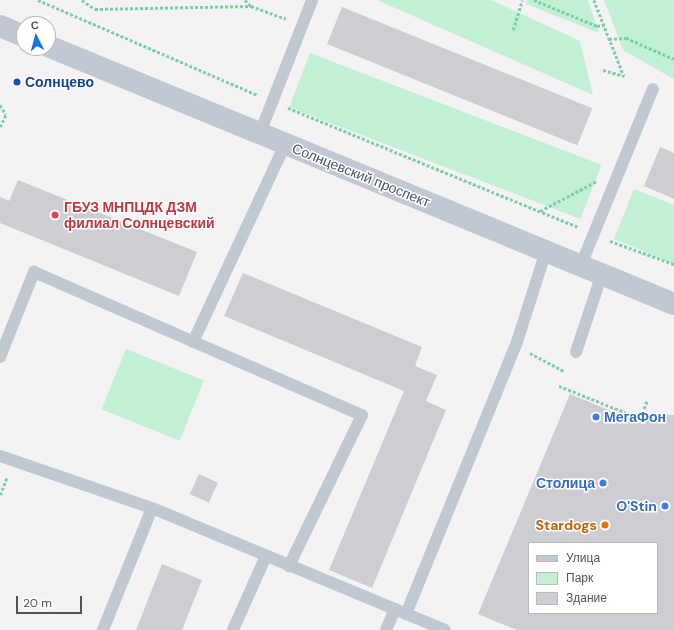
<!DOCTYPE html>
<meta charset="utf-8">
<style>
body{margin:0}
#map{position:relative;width:674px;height:630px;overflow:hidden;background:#f4f2f2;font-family:"DM Sans",sans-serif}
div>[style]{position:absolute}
.green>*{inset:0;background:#c2f0d5;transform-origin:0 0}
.building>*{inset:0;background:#ccced4;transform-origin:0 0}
.path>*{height:2.5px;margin-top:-1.25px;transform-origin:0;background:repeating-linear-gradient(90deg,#7acfa6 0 3px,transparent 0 5px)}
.service>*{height:12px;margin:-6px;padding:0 6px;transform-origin:6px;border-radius:6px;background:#c0c9d1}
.tertiary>*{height:22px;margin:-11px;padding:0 11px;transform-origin:11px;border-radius:11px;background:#c0c9d1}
.dots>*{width:11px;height:11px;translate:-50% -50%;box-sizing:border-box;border:2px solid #fff;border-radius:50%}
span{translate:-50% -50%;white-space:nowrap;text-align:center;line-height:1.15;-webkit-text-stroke:3px #fff;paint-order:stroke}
.transit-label{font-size:14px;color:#164399;font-weight:700}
.left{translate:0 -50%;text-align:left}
.street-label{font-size:14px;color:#4a5560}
.health-label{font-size:14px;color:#be3a42;font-weight:700}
.shop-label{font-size:14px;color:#366cbe;font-weight:700}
.right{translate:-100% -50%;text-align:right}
.food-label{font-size:14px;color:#c56008;font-weight:700}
.legend{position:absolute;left:528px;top:542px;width:130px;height:72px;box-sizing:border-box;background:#fff;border:1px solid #b7bbbf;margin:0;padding:5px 7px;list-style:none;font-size:12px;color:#4a5560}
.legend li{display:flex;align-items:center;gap:8px;height:20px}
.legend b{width:20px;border:1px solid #b7bbbf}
.north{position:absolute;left:16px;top:16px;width:40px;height:40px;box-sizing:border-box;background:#fff;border:1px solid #b7bbbf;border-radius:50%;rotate:354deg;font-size:11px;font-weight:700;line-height:16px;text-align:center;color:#4a5560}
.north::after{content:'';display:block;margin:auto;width:14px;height:18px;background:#1b71e6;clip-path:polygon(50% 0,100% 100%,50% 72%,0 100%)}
.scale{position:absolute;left:16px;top:596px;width:66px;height:18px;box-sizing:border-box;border:2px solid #4a5560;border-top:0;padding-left:5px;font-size:12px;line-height:14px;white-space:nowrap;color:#4a5560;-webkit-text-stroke:3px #fff;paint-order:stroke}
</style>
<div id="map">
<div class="green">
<div style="clip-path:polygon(377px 0,491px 0,580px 41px,593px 95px)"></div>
<div style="clip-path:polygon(527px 0,588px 0,599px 33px,526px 4px)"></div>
<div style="clip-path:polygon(604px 0,674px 0,674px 79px,623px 50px)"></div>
<div style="left:310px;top:53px;width:312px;height:58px;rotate:21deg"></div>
<div style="clip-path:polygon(634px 189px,674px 205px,674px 264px,614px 239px)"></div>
<div style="left:126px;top:349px;width:84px;height:65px;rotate:22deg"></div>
</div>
<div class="building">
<div style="left:342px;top:7px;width:270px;height:40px;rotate:22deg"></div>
<div style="clip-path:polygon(660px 147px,674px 153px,674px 199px,644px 186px)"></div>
<div style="clip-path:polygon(18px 180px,197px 252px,179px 296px,0 223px,0 197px,9px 201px)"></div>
<div style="clip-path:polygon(243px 273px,422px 347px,415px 366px,437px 375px,426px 401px,446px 410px,372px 588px,329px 570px,404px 391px,224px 316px)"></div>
<div style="clip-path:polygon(evenodd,570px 394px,640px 423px,655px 414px,674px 415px,674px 630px,517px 630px,478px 614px,570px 394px,529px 543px,657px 543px,657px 613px,529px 613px,529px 543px)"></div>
<div style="left:199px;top:474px;width:21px;height:22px;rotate:25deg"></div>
<div style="clip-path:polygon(162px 564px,202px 580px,182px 630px,136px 630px)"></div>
</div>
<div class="path">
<div style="left:38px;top:0;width:240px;rotate:23.4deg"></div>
<div style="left:82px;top:0;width:16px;rotate:35deg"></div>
<div style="left:95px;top:9px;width:156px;rotate:-1.1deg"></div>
<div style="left:245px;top:0;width:8px;rotate:45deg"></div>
<div style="left:251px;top:6px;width:37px;rotate:20deg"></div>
<div style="left:534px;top:0;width:68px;rotate:22.4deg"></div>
<div style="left:597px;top:26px;width:7px;rotate:-8deg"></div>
<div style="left:594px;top:0;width:82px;rotate:68.5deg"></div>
<div style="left:513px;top:30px;width:31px;rotate:-73deg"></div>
<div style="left:609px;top:39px;width:17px;rotate:-3deg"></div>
<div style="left:626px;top:38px;width:52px;rotate:23.6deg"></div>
<div style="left:603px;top:70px;width:22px;rotate:16deg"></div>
<div style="left:0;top:105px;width:11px;rotate:56deg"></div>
<div style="left:288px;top:108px;width:313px;rotate:22.3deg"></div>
<div style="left:0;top:127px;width:14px;rotate:-65deg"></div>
<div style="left:540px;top:211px;width:64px;rotate:-27.8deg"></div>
<div style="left:610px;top:241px;width:68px;rotate:19.8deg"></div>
<div style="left:530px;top:353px;width:40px;rotate:28deg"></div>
<div style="left:559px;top:386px;width:92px;rotate:21.8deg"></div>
<div style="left:640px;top:418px;width:18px;rotate:-68deg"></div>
<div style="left:0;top:495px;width:19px;rotate:-69deg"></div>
</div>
<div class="service">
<div style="left:260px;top:133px;width:143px;rotate:-68.6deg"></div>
<div style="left:581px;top:265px;width:190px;rotate:-67.8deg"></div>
<div style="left:193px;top:342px;width:217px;rotate:-65deg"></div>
<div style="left:576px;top:352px;width:82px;rotate:-71.6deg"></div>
<div style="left:0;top:357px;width:92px;rotate:-68.2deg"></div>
<div style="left:34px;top:272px;width:358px;rotate:23.6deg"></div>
<div style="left:362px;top:415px;width:168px;rotate:115.8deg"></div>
<div style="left:0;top:456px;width:161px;rotate:18.9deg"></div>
<div style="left:152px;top:508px;width:317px;rotate:22.6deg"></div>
<div style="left:406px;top:614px;width:291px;rotate:-67.8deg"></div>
<div style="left:516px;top:345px;width:99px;rotate:-72.3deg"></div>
<div style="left:103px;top:630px;width:131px;rotate:-68.1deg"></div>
<div style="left:233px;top:630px;width:81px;rotate:-66deg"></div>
<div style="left:386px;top:630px;width:23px;rotate:-67deg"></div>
</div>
<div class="tertiary">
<div style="left:0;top:26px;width:26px;rotate:23deg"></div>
<div style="left:48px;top:46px;width:677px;rotate:22.4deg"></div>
</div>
<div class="dots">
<div style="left:17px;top:82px;background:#1a4fb4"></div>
<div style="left:55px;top:215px;background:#e0444e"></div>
<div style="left:596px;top:417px;background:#3f7fe0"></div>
<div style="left:603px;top:483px;background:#3f7fe0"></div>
<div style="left:665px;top:506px;background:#3f7fe0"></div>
<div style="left:605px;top:525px;background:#e8710a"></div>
</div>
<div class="transit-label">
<span class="left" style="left:25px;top:82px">Солнцево</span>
</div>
<div class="street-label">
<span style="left:361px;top:175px;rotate:22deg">Солнцевский проспект</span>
</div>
<div class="health-label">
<span class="left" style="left:64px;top:215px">ГБУЗ МНПЦДК ДЗМ<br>филиал Солнцевский</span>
</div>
<div class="shop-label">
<span class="left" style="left:604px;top:417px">МегаФон</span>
<span class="right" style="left:595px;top:483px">Столица</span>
<span class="right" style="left:657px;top:506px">O'Stin</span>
</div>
<div class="food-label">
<span class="right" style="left:597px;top:525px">Stardogs</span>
</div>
<ul class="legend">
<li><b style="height:5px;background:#c0c9d1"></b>Улица</li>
<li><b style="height:11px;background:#c2f0d5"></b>Парк</li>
<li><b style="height:11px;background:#ccced4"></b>Здание</li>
</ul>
<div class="north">С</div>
<div class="scale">20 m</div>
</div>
